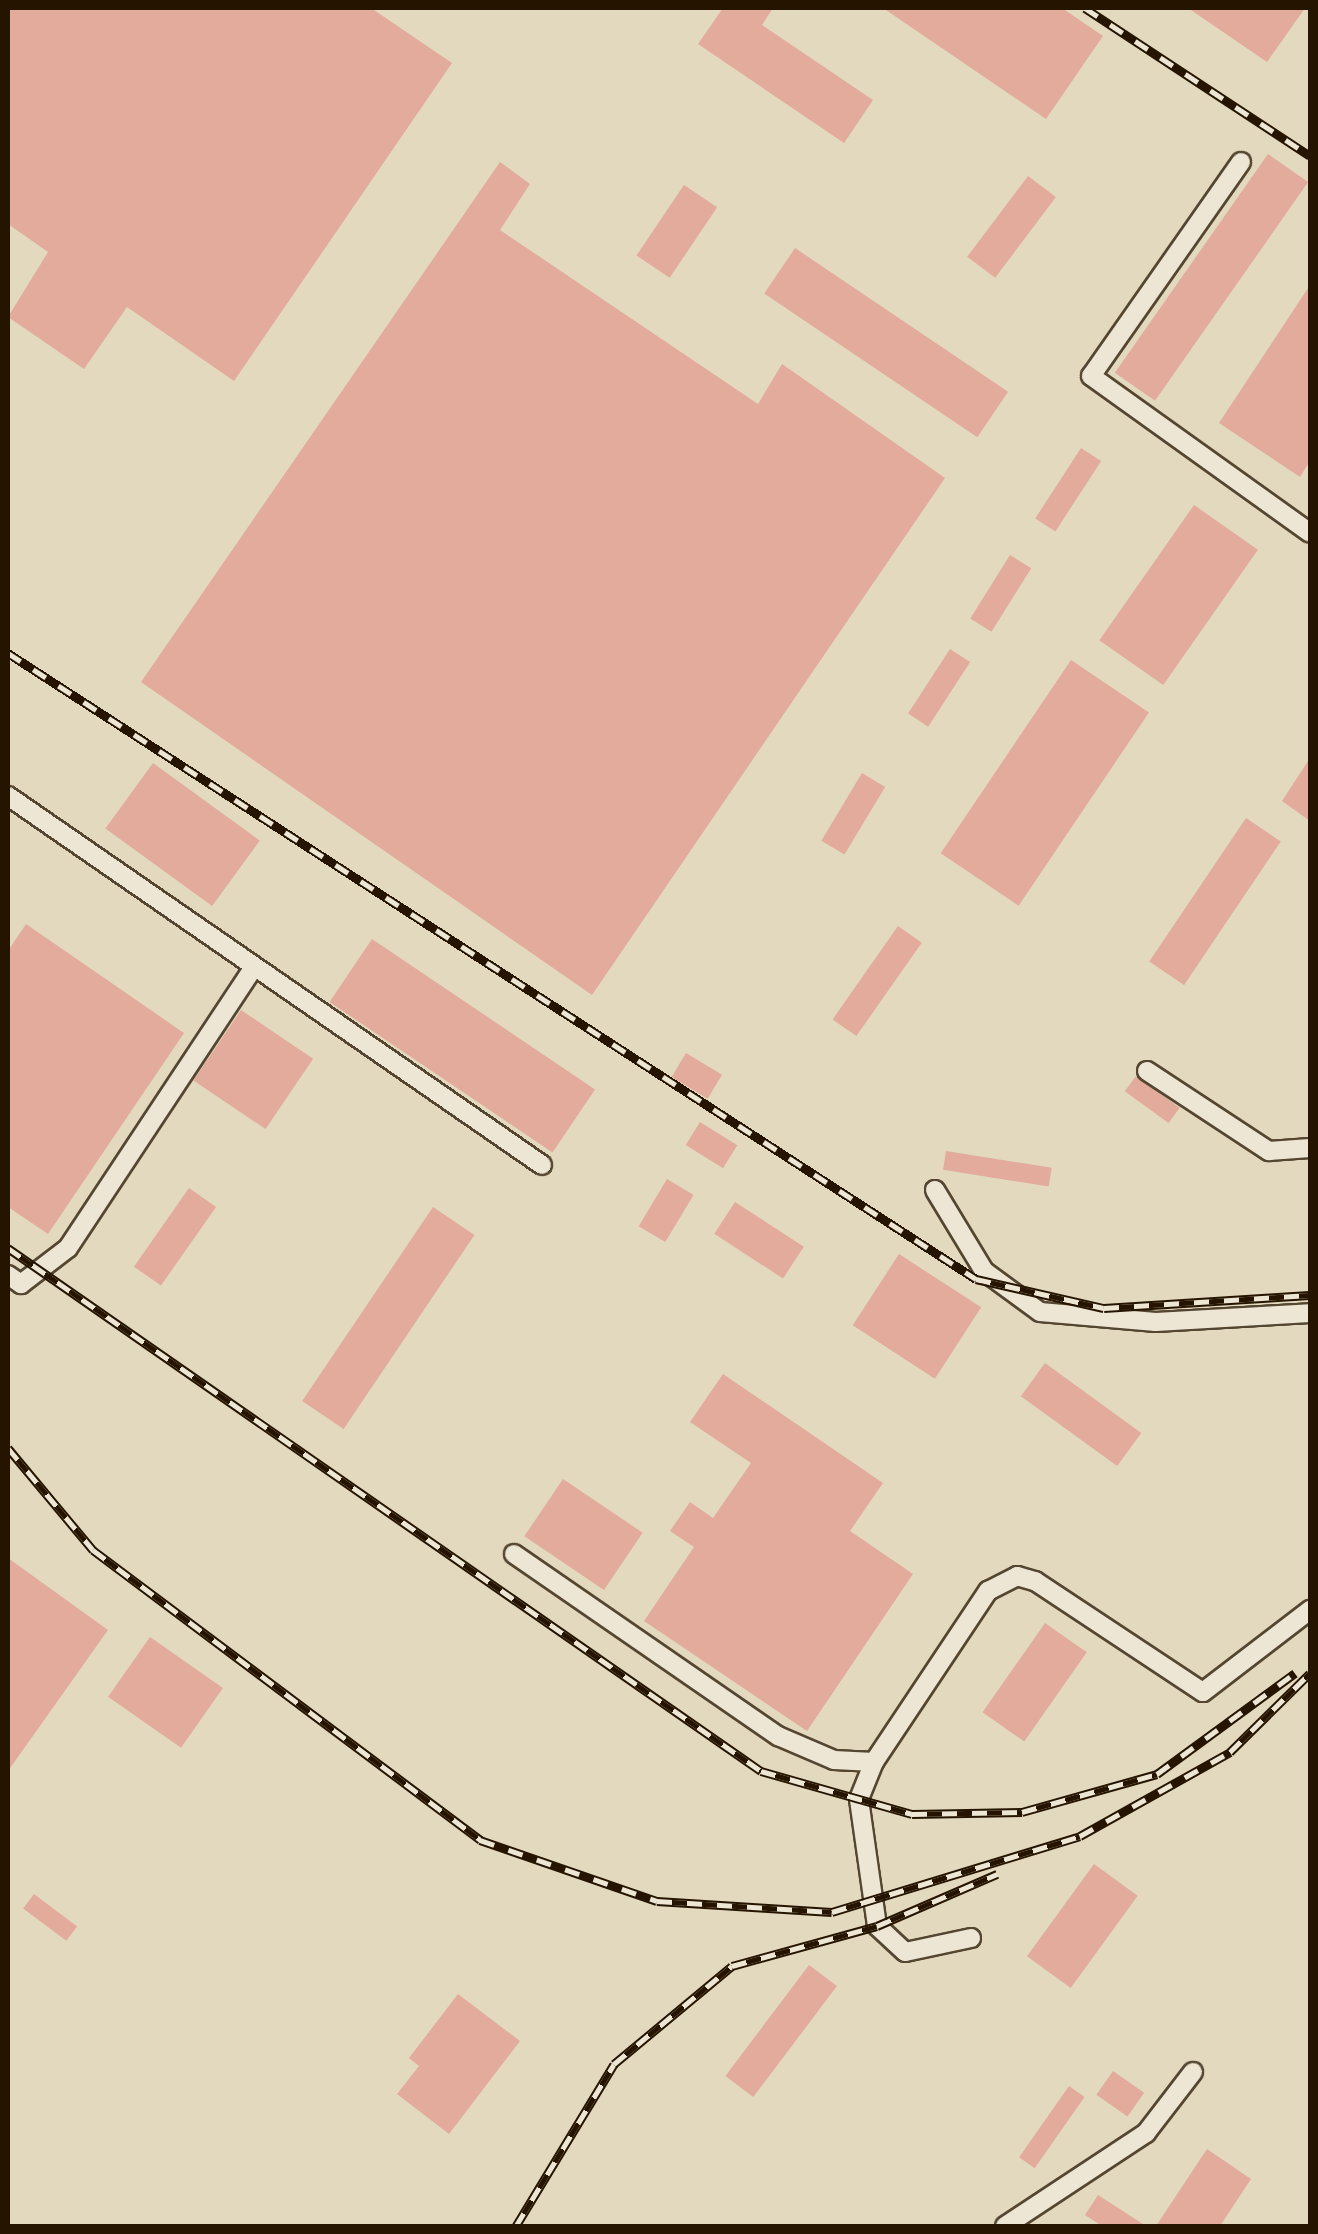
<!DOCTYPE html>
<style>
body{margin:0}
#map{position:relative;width:1318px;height:2234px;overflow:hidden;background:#e3d9bf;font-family:Vollkorn,serif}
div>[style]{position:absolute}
.building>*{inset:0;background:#e2ab9c;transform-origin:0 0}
.roads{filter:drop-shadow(2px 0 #544630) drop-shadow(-2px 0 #544630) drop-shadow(0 2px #544630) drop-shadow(0 -2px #544630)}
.minor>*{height:18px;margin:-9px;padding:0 9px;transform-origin:9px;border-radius:9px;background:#ede6d5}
.rail>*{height:9px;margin-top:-4.5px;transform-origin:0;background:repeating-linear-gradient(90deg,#ede6d5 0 15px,#251500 0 30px);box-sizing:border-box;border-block:2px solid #251500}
span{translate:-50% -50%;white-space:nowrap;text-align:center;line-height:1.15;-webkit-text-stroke:9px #ede6d5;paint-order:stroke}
.frame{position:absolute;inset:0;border:10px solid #251500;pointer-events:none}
</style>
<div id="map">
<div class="building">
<div style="clip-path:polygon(8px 8px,371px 8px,452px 63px,234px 381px,127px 307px,84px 369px,8px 317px,48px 252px,8px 224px)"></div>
<div style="clip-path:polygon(723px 8px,773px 8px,762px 25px,873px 100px,844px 143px,698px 44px)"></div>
<div style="clip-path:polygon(883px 8px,1062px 8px,1103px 36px,1046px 119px)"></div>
<div style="clip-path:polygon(1188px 8px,1305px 8px,1267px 62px)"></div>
<div style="left:1268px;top:154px;width:49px;height:267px;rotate:35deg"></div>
<div style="clip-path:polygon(500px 162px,530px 184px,500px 230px,758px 404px,782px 364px,945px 478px,592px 995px,141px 682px)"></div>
<div style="left:1028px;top:176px;width:35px;height:101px;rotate:37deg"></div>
<div style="left:684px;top:185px;width:40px;height:85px;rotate:34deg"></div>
<div style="left:795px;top:248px;width:257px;height:55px;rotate:34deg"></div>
<div style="clip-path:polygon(1310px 285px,1310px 461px,1300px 477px,1219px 423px)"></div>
<div style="left:1081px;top:448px;width:24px;height:84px;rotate:33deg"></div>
<div style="left:1194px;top:505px;width:78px;height:165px;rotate:35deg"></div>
<div style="left:1010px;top:555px;width:25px;height:75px;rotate:32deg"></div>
<div style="left:950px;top:649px;width:24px;height:77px;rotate:33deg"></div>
<div style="left:1071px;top:660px;width:94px;height:233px;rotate:34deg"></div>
<div style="clip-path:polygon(1310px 758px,1310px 821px,1282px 801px)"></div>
<div style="left:153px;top:763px;width:132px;height:81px;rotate:36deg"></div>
<div style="left:862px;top:773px;width:27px;height:79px;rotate:31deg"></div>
<div style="left:1246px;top:818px;width:42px;height:173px;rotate:34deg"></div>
<div style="clip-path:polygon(26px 924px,184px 1033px,48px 1234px,8px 1207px,8px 951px)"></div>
<div style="left:898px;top:926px;width:29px;height:114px;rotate:35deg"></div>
<div style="left:372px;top:939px;width:269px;height:76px;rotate:34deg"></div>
<div style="left:241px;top:1010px;width:87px;height:85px;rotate:34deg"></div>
<div style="left:686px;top:1053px;width:42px;height:28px;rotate:31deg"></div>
<div style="left:1136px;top:1076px;width:54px;height:19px;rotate:36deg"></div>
<div style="left:700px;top:1122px;width:44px;height:27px;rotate:32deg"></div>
<div style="left:946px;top:1151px;width:107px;height:19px;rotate:9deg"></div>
<div style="left:667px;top:1179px;width:31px;height:55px;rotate:31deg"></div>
<div style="left:189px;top:1188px;width:33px;height:96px;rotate:35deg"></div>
<div style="left:735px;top:1202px;width:82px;height:38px;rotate:33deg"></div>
<div style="left:433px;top:1207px;width:50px;height:234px;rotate:34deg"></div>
<div style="left:899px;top:1254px;width:98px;height:85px;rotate:33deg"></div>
<div style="left:1045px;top:1363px;width:119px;height:41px;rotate:36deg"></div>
<div style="clip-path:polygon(723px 1374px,883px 1483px,850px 1531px,913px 1574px,807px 1731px,644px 1621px,694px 1547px,670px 1531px,690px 1502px,713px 1518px,751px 1463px,690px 1422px)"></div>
<div style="left:563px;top:1479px;width:96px;height:69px;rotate:34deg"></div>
<div style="clip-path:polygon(8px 1558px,108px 1630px,8px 1771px)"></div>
<div style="left:1045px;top:1623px;width:51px;height:109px;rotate:35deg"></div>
<div style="left:150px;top:1637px;width:89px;height:73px;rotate:35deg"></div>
<div style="left:1094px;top:1864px;width:54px;height:114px;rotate:36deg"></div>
<div style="left:34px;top:1894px;width:54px;height:18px;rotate:37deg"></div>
<div style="left:809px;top:1965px;width:35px;height:139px;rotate:37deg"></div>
<div style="clip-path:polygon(458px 1994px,520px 2041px,449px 2134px,397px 2094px,419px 2066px,409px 2058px)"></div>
<div style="left:1113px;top:2071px;width:38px;height:29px;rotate:35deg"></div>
<div style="left:1069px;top:2086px;width:19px;height:87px;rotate:35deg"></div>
<div style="clip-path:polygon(1207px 2149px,1251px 2179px,1220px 2226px,1156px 2226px)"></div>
<div style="clip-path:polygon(1098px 2195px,1146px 2226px,1102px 2226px,1085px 2215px)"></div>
</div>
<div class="roads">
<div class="minor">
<div style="left:1241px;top:162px;width:261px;rotate:125deg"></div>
<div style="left:1091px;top:376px;width:269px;rotate:35.6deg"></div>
<div style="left:8px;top:796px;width:649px;rotate:34.64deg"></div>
<div style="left:1147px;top:1071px;width:146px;rotate:33.3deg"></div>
<div style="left:1269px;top:1151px;width:41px;rotate:-4.2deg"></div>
<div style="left:935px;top:1190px;width:95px;rotate:58.8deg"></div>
<div style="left:984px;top:1271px;width:69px;rotate:36.2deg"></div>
<div style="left:1040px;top:1312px;width:116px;rotate:4.9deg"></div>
<div style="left:1156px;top:1322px;width:154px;rotate:-3.3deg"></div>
<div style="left:8px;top:1275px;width:16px;rotate:35deg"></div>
<div style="left:21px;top:1284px;width:59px;rotate:-37.5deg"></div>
<div style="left:68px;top:1248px;width:335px;rotate:-56.5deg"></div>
<div style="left:514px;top:1554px;width:321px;rotate:34.6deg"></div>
<div style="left:778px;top:1736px;width:61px;rotate:23.2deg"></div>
<div style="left:834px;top:1760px;width:40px;rotate:2.9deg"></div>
<div style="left:971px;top:1938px;width:67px;rotate:168deg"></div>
<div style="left:905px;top:1952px;width:38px;rotate:-137deg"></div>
<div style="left:877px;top:1926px;width:128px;rotate:-98.1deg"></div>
<div style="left:859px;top:1799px;width:40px;rotate:-68deg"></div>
<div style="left:874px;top:1762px;width:206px;rotate:-56.3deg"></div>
<div style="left:988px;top:1591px;width:33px;rotate:-27deg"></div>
<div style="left:1017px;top:1576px;width:19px;rotate:16deg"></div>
<div style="left:1035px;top:1581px;width:201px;rotate:33.5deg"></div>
<div style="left:1203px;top:1692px;width:135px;rotate:-37.5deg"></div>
<div style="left:1005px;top:2226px;width:169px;rotate:-33.4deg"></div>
<div style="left:1146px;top:2133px;width:77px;rotate:-52.4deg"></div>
</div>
</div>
<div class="rail">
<div style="left:1085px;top:8px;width:269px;rotate:33.3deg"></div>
<div style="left:8px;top:653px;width:1153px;rotate:32.89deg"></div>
<div style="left:976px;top:1279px;width:131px;rotate:12.8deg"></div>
<div style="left:1104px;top:1308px;width:206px;rotate:-3.6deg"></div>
<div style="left:8px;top:1248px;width:917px;rotate:34.78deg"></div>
<div style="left:761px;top:1771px;width:157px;rotate:15.9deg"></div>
<div style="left:912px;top:1814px;width:110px;rotate:-1deg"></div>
<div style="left:1022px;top:1812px;width:140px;rotate:-15.7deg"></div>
<div style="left:1157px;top:1774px;width:171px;rotate:-36.2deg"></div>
<div style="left:8px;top:1448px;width:133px;rotate:50.2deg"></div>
<div style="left:93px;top:1550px;width:484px;rotate:36.8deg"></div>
<div style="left:480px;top:1840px;width:187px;rotate:19deg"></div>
<div style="left:657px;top:1901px;width:175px;rotate:3.6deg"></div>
<div style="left:832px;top:1912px;width:259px;rotate:-17deg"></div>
<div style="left:1080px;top:1836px;width:172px;rotate:-29.2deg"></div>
<div style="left:1230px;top:1752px;width:112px;rotate:-44.6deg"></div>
<div style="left:516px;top:2226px;width:189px;rotate:-58.8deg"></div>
<div style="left:614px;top:2064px;width:153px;rotate:-39.7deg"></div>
<div style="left:732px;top:1966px;width:150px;rotate:-15.4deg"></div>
<div style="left:877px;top:1926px;width:131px;rotate:-23.4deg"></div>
</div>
<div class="frame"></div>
</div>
